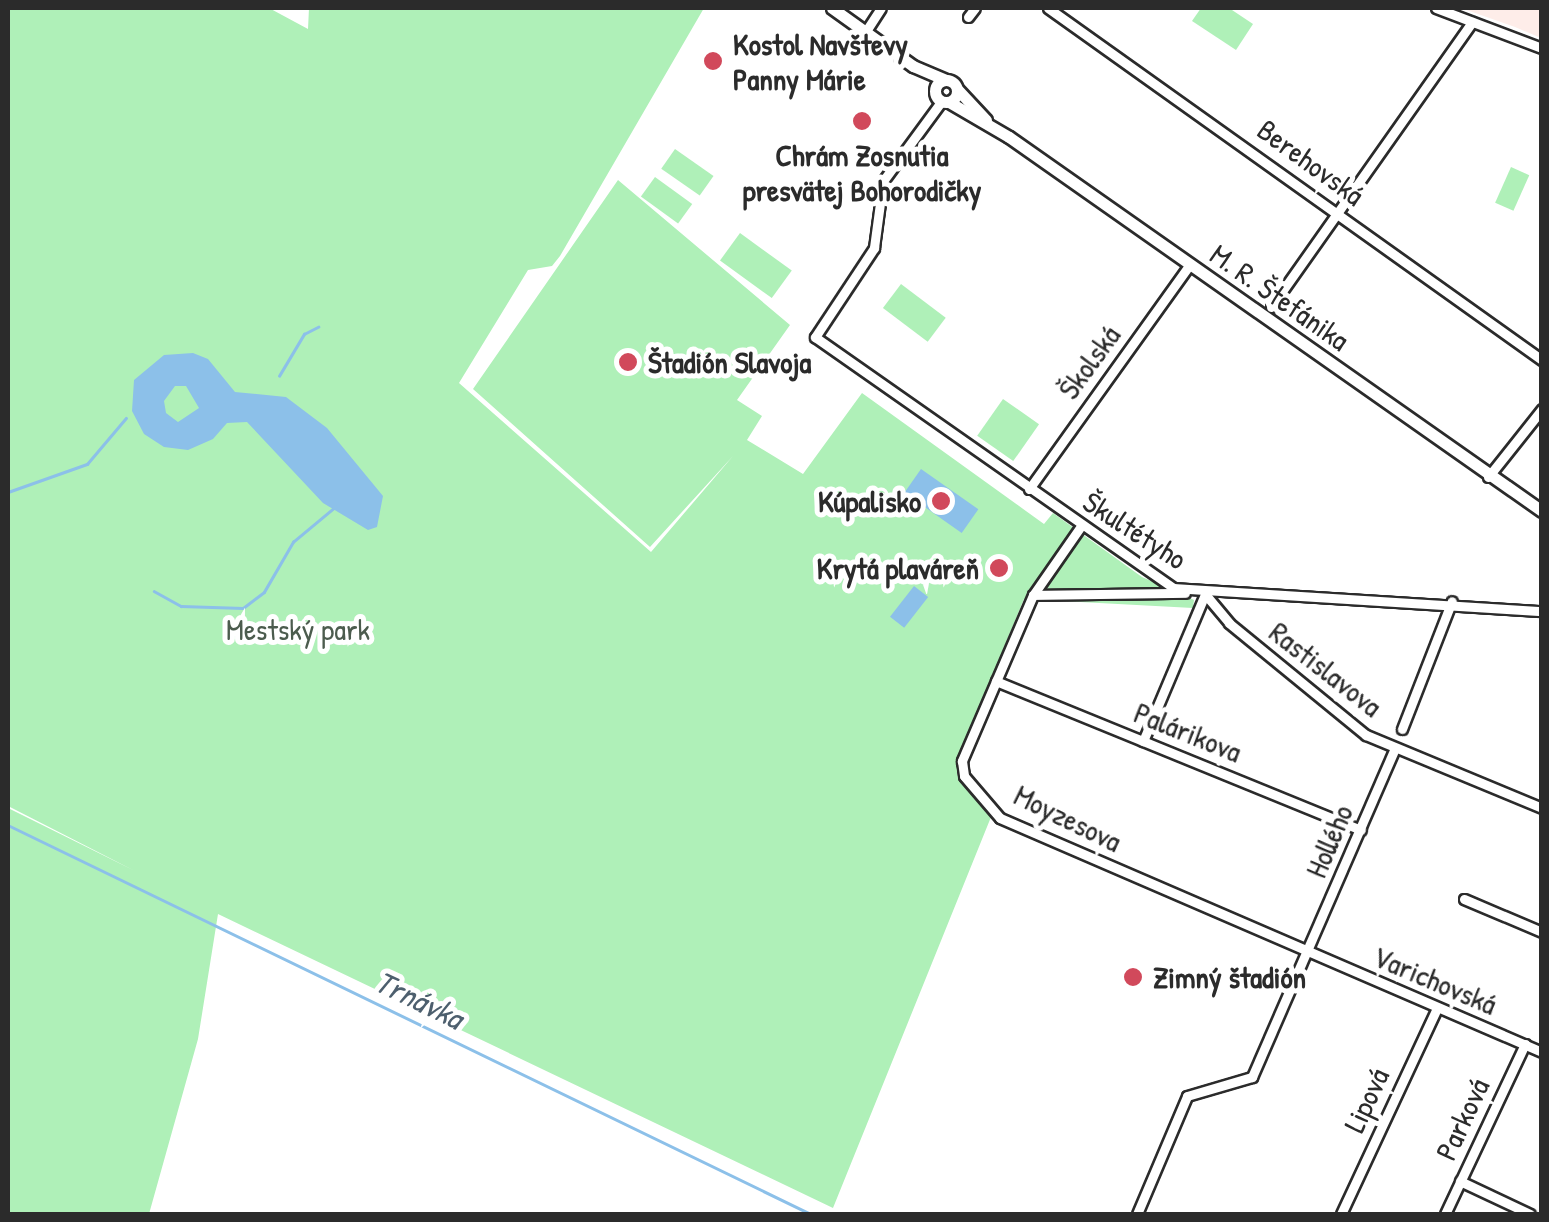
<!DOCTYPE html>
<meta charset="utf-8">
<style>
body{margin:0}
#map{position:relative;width:1549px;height:1222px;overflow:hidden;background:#fff;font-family:"Patrick Hand",sans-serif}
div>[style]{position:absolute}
.built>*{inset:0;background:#feede9}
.green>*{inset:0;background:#aff0b8;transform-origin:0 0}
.water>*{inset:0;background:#8cc0e9;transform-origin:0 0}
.stream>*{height:2.5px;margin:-1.25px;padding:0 1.25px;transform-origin:1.25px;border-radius:1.25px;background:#8cc0e9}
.roads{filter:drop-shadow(2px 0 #2b2b2b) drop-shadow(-2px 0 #2b2b2b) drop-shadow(0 2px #2b2b2b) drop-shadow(0 -2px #2b2b2b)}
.minor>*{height:9px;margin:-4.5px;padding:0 4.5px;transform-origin:4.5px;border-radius:4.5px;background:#fff}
.tertiary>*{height:11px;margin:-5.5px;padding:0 5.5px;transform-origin:5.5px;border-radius:5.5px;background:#fff}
.tertiary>.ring{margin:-5.5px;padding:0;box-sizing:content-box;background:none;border:11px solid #fff;border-radius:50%}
.dots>*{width:28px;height:28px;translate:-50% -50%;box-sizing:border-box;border:5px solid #fff;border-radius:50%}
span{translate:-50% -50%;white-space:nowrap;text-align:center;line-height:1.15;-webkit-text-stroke:10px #fff;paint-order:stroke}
.poi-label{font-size:30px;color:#2b2b2b;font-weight:700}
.left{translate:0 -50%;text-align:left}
.right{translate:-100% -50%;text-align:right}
.street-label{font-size:30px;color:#2b2b2b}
.park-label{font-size:30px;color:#4c5c4e}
.water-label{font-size:32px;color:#4d5f6e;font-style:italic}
.frame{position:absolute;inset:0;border:10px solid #2b2b2b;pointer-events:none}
</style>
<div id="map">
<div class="built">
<div style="clip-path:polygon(1461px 8px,1541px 8px,1541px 38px,1515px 27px)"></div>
</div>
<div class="green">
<div style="clip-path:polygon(8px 8px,269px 8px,308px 29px,309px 8px,704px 8px,560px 256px,552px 266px,528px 270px,459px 383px,651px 552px,733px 456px,650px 547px,473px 389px,618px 180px,790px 325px,737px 400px,762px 416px,747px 440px,803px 474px,862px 393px,1044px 524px,1053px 513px,1142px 577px,1194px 600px,1193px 608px,1024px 599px,957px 761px,957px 774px,991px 817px,833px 1208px,218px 914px,198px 1039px,149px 1214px,8px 1214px,8px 808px,133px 870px,8px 806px)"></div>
<div style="clip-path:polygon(1201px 8px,1229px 8px,1253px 24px,1236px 50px,1192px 21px)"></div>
<div style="left:675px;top:149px;width:47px;height:24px;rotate:35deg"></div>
<div style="left:1511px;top:167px;width:20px;height:39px;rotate:24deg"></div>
<div style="left:655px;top:177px;width:46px;height:24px;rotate:36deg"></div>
<div style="left:740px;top:233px;width:64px;height:34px;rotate:36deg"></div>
<div style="left:901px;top:284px;width:56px;height:30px;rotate:37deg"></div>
<div style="left:1003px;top:399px;width:44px;height:45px;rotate:35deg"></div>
</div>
<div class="water">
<div style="clip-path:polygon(evenodd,193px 353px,208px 359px,235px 392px,286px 397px,327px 428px,383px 496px,377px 527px,368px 530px,323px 503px,247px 422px,227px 423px,213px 439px,188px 450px,164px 447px,144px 434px,132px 411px,134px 380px,164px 355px,193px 353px,186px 386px,199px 408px,178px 422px,166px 413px,164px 401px,175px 386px,186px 386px)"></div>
<div style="left:921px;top:469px;width:70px;height:29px;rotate:35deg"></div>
<div style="left:914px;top:586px;width:18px;height:39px;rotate:38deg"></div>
</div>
<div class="stream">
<div style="left:279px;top:376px;width:49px;rotate:-59.2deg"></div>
<div style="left:304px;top:334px;width:16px;rotate:-27deg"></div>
<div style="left:8px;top:492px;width:84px;rotate:-19.5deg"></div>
<div style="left:87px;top:464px;width:60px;rotate:-49.7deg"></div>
<div style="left:154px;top:591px;width:31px;rotate:29deg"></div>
<div style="left:181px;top:606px;width:62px;rotate:1.8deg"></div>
<div style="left:243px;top:608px;width:26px;rotate:-37deg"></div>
<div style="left:264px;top:592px;width:58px;rotate:-59.9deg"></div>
<div style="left:293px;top:542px;width:55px;rotate:-39.8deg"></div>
<div style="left:8px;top:825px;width:892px;rotate:25.85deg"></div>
</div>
<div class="roads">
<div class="minor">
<div style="left:1048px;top:8px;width:607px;rotate:35.47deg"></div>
<div style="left:1436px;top:8px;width:113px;rotate:20.7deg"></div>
<div style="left:968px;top:17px;width:11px;rotate:-52deg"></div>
<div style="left:866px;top:31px;width:27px;rotate:-57deg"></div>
<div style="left:941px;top:102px;width:98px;rotate:126.3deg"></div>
<div style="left:883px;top:181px;width:68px;rotate:97.7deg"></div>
<div style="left:874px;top:248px;width:107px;rotate:123.5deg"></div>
<div style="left:815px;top:337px;width:437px;rotate:35deg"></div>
<div style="left:1173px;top:588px;width:370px;rotate:3.6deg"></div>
<div style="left:1271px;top:307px;width:349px;rotate:-54.8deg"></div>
<div style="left:1488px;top:477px;width:87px;rotate:-51.5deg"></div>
<div style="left:1029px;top:489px;width:277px;rotate:-54.4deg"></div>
<div style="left:1081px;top:526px;width:84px;rotate:124.8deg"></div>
<div style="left:1033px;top:595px;width:181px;rotate:113.2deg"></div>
<div style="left:962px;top:761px;width:15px;rotate:82deg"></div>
<div style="left:964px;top:776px;width:55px;rotate:49.4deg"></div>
<div style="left:1000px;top:818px;width:590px;rotate:23.35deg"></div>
<div style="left:1205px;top:594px;width:38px;rotate:50deg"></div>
<div style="left:1229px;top:623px;width:177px;rotate:39.3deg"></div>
<div style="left:1366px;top:735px;width:191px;rotate:22.5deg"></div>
<div style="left:1033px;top:595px;width:152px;rotate:-0.8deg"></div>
<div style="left:996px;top:681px;width:394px;rotate:22.2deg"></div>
<div style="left:1402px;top:729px;width:137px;rotate:-68.7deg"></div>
<div style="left:1143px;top:741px;width:160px;rotate:-67.1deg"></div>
<div style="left:1464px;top:899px;width:85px;rotate:22.9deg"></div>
<div style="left:1460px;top:1181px;width:77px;rotate:25.2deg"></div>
<div style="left:1137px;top:1214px;width:128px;rotate:-67deg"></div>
<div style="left:1187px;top:1096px;width:68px;rotate:-16.3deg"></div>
<div style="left:1252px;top:1077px;width:359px;rotate:-66.5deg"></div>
<div style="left:1341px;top:1214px;width:227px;rotate:-65deg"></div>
<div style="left:1445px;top:1214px;width:188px;rotate:-64.8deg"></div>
</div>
<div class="tertiary">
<div style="left:832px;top:8px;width:100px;rotate:35.6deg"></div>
<div style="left:913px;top:66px;width:36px;rotate:23deg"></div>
<div class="ring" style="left:935px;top:80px;width:11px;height:11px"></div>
<div style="left:958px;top:90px;width:41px;rotate:47deg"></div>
<div style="left:949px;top:102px;width:69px;rotate:30.3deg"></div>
<div style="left:1009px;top:137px;width:651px;rotate:35.06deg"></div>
</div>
</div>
<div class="dots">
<div style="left:713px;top:61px;background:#d1495b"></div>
<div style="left:862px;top:121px;background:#d1495b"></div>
<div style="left:628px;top:362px;background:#d1495b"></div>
<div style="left:941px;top:501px;background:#d1495b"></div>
<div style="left:999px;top:568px;background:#d1495b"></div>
<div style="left:1133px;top:977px;background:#d1495b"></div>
</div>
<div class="poi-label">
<span class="left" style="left:733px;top:61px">Kostol Navštevy<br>Panny Márie</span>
<span style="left:862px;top:172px">Chrám Zosnutia<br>presvätej Bohorodičky</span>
<span class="left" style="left:648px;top:362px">Štadión Slavoja</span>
<span class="right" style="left:921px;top:501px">Kúpalisko</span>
<span class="right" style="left:979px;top:568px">Krytá plaváreň</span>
<span class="left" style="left:1153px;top:977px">Zimný štadión</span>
</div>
<div class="street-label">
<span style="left:1311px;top:162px;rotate:36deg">Berehovská</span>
<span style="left:1280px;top:297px;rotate:35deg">M. R. Štefánika</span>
<span style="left:1089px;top:362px;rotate:-54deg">Školská</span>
<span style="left:1135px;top:530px;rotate:33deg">Škultétyho</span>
<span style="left:1326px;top:669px;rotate:38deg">Rastislavova</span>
<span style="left:1188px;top:732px;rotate:22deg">Palárikova</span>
<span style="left:1068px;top:818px;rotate:26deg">Moyzesova</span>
<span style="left:1329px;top:841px;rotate:-67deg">Hollého</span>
<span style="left:1435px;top:980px;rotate:23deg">Varichovská</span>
<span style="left:1366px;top:1100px;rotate:-65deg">Lipová</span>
<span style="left:1462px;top:1119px;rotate:-65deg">Parková</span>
</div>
<div class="park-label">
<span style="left:298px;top:629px">Mestský park</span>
</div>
<div class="water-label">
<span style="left:419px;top:1000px;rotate:26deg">Trnávka</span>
</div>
<div class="frame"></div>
</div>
